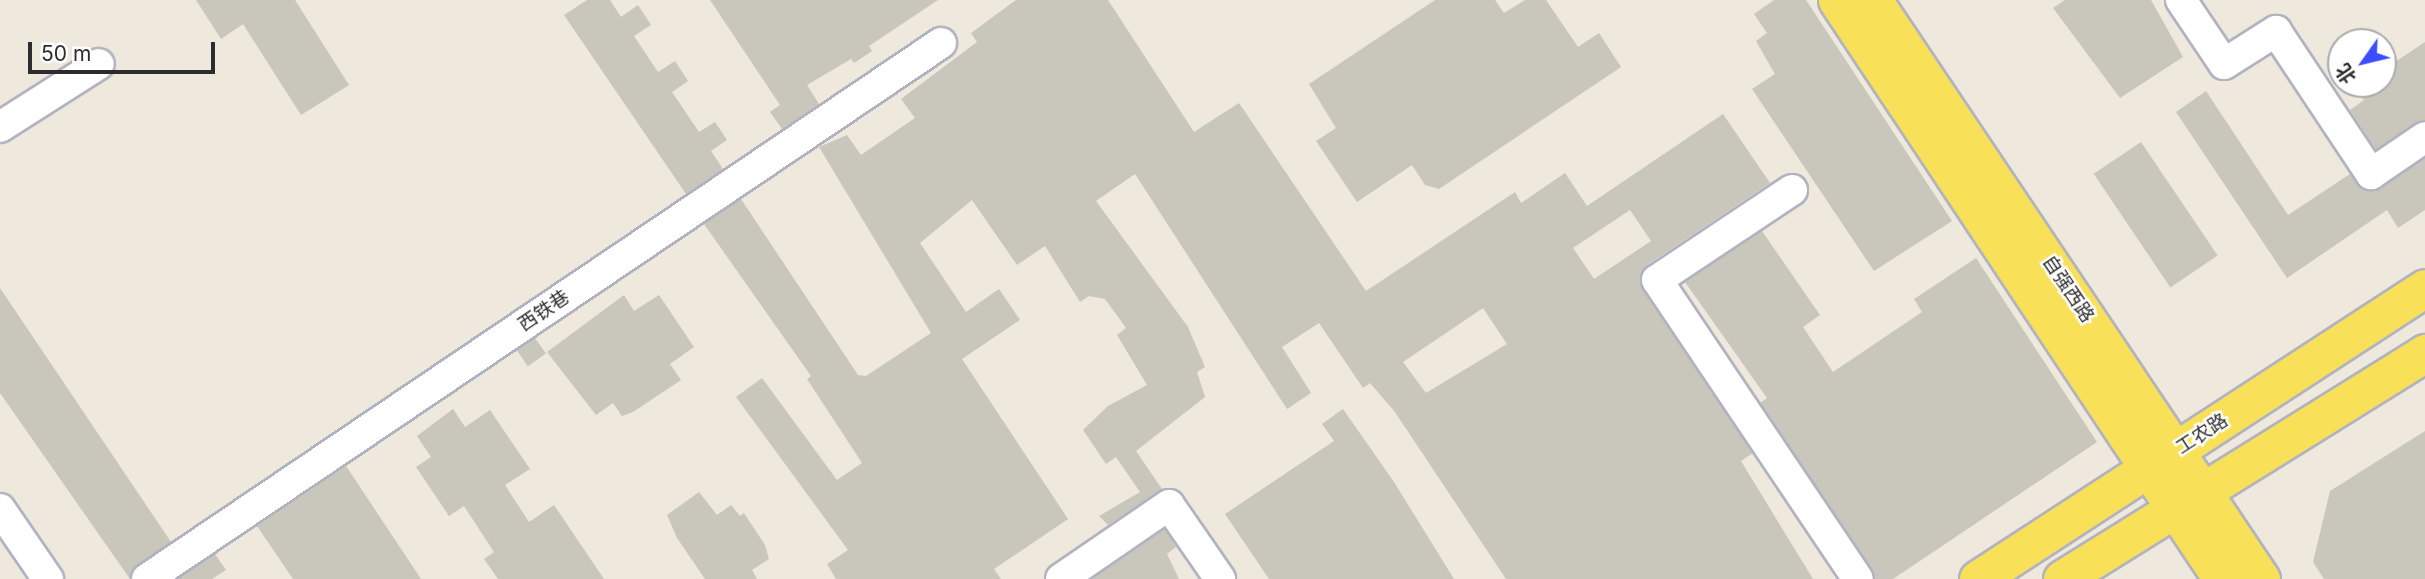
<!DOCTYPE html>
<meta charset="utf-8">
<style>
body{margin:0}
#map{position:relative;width:2425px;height:579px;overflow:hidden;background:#eee8dd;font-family:Inter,"Noto Sans SC",sans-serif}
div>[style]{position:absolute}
.building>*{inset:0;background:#c9c6bc;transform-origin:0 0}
.roads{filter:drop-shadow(2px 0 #b2b3c0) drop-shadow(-2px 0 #b2b3c0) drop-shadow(0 2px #b2b3c0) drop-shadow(0 -2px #b2b3c0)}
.minor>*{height:30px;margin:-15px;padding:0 15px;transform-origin:15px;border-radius:15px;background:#fff}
.major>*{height:37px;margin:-18.5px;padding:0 18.5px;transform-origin:18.5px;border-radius:18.5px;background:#f8e059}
span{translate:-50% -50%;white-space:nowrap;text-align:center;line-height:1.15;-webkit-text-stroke:5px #fff;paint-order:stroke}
.street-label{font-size:19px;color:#2c2c2c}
.north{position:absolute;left:2327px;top:28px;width:70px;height:70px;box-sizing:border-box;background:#fff;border:2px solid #ababab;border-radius:50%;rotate:236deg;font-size:19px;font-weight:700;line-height:28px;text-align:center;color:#2c2c2c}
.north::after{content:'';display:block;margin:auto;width:24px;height:32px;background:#3a4eff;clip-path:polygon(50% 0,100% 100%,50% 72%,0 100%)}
.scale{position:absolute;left:28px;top:42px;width:187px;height:32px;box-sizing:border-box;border:4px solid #2c2c2c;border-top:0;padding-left:9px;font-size:21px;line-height:24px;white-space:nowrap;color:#2c2c2c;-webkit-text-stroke:5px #fff;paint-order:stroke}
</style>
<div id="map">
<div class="building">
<div style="clip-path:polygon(196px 0,295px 0,349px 85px,301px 115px,243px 24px,221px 39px)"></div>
<div style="clip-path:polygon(587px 0,610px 0,621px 17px,638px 5px,651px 25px,634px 36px,658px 72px,675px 61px,688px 81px,672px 92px,699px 132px,715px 122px,727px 140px,711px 151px,723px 169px,686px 194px,564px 15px)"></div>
<div style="clip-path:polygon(710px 0,938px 0,869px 46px,872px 51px,854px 63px,851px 59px,807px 85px,819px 104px,782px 129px,770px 112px,780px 105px)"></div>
<div style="clip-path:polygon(evenodd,1016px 0,1108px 0,1194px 132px,1239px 103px,1366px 291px,1515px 192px,1521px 203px,1565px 173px,1587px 206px,1723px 114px,1770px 183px,1647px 265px,1640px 282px,1753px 453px,1741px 461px,1813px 579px,1506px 579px,1395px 412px,1370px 383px,1363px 388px,1319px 323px,1282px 347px,1311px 393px,1287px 409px,1135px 174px,1096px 201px,1188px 327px,1205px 367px,1197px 372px,1205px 397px,1136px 451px,1162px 489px,1108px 525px,1099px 516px,1140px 492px,1116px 457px,1106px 464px,1083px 430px,1108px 406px,1147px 385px,1117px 335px,1126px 328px,1105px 299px,1089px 296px,1080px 302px,1045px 246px,1017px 265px,972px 200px,920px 243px,966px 312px,999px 289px,1020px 320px,962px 359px,1068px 519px,994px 569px,1001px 579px,836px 579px,827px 564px,848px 550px,736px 397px,762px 378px,837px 480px,862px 463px,807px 379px,811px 376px,704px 224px,741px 199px,858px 375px,866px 376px,931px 333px,819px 147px,847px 135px,861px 155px,915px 118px,901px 99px,977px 42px,971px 33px,1016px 0,1630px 210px,1651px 241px,1594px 279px,1573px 248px,1630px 210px,1016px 0,1483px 308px,1507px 344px,1426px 393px,1403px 362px,1483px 308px)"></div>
<div style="clip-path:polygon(1435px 0,1495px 0,1504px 13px,1525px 0,1546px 0,1578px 47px,1599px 33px,1621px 67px,1439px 189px,1425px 185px,1412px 165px,1357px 202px,1316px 141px,1336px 128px,1309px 84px)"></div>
<div style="clip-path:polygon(1774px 0,1806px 0,1952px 221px,1874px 271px,1752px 89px,1775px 74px,1756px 41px,1767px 33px,1754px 14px)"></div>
<div style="clip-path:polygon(2065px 0,2151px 0,2183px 57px,2120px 98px,2053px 8px)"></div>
<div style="clip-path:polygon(2425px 42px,2425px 120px,2376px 150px,2350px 110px,2364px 100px,2353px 84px,2383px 84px,2383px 70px)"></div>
<div style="clip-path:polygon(2206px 91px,2288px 215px,2350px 174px,2373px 191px,2425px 158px,2425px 210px,2398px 228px,2387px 210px,2287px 278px,2176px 112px)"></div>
<div style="left:2141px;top:142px;width:137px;height:57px;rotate:56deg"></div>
<div style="clip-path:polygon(1762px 231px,1820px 315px,1803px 327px,1833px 372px,1922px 312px,1914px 299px,1976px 258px,2097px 442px,1893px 579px,1875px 579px,1760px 403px,1767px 398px,1685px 282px)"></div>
<div style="clip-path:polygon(0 288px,171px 542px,137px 565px,130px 579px,0 393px)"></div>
<div style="clip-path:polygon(624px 295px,634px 311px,659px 295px,694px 347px,670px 364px,681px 380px,633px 412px,622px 416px,613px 403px,596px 415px,547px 352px)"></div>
<div style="left:535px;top:338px;width:19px;height:22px;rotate:55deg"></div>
<div style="clip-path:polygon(453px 409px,465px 427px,490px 410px,530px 469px,505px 485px,529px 522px,554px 505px,604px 579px,498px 579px,484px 559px,494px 552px,464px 506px,449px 516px,416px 467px,431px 457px,417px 436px)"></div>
<div style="clip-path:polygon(1343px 409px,1394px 482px,1454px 579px,1269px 579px,1225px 514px,1334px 441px,1322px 424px)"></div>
<div style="clip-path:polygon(2425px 431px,2425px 579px,2324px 579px,2313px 562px,2330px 491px)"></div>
<div style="clip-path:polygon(346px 466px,421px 579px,293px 579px,257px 526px)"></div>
<div style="clip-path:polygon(699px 492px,717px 515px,731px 505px,740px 516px,744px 513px,765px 545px,769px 559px,752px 570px,757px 579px,705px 579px,677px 538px,667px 515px)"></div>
<div style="clip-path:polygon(1165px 529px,1176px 547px,1167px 554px,1179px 579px,1092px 579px)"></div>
<div style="clip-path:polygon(215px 554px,226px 570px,212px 579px,178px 579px)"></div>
</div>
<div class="roads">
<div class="minor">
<div style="left:2181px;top:0;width:77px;rotate:56.1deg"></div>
<div style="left:2224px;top:64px;width:62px;rotate:-32.4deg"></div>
<div style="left:2276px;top:31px;width:172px;rotate:56.4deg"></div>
<div style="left:2371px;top:174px;width:65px;rotate:-34.4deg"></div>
<div style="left:0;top:127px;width:117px;rotate:-32.5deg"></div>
<div style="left:1792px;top:190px;width:162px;rotate:146.3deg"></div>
<div style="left:1657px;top:280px;width:360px;rotate:56.1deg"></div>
<div style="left:0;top:509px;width:85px;rotate:55.6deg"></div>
<div style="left:147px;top:579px;width:958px;rotate:-34.02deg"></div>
<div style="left:1061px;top:579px;width:131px;rotate:-34.4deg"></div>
<div style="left:1169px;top:505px;width:90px;rotate:55.4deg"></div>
</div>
<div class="major">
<div style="left:1837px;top:0;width:695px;rotate:56.38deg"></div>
<div style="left:1873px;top:0;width:697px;rotate:56.17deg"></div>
<div style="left:1978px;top:579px;width:533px;rotate:-33.06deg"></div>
<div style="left:2062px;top:579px;width:428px;rotate:-31.9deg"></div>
</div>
</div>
<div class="street-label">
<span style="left:2068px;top:289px;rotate:56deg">自强西路</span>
<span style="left:544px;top:311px;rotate:-34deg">西铁巷</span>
<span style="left:2202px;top:434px;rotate:-33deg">工农路</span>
</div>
<div class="north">北</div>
<div class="scale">50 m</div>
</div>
